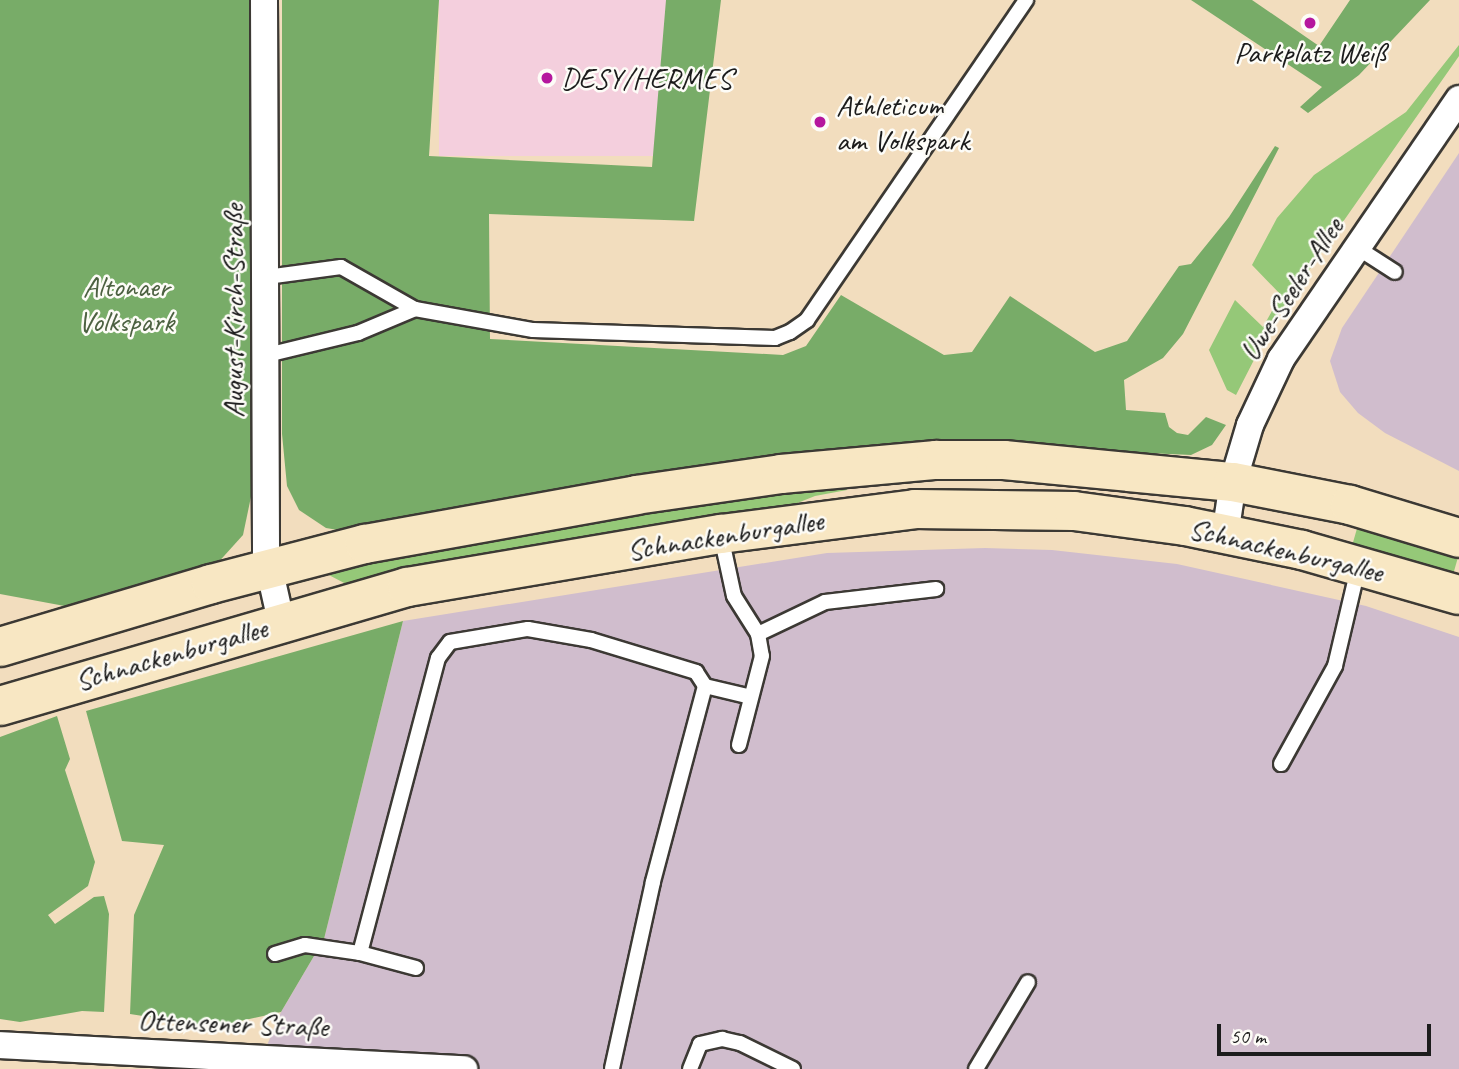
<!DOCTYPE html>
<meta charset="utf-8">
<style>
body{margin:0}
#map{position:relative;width:1459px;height:1069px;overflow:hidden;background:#f2ddbe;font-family:Caveat,sans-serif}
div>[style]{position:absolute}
.built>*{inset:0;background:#f4cfdd;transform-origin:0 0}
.industrial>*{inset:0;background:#d0bdcd}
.green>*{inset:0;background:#95c878;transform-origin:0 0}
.forest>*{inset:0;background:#78ac68}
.roads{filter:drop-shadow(2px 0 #3c3934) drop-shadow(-2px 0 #3c3934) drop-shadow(0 2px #3c3934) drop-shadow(0 -2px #3c3934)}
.lane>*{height:14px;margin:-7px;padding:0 7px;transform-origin:7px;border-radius:7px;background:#fff}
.street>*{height:26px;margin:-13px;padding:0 13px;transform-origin:13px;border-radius:13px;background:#fff}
.secondary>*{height:38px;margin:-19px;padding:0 19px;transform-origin:19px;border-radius:19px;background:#f8e7c3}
.dots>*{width:19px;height:19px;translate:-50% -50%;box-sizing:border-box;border:4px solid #fdfcf7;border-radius:50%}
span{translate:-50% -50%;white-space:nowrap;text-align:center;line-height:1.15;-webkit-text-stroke:5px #fdfcf7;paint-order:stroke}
.poi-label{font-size:30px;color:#1c1c1c}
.left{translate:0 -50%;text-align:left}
.park-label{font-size:30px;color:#4c6141}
.street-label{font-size:30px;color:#1c1c1c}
.scale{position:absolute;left:1217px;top:1024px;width:214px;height:32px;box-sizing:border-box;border:4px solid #1c1c1c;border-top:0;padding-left:9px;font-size:21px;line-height:24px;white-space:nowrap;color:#1c1c1c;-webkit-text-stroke:5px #fdfcf7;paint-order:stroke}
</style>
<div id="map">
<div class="built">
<div style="left:439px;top:0;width:227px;height:156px"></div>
</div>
<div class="industrial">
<div style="clip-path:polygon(1459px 153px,1459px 471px,1385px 433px,1358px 413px,1340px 392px,1330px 361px,1342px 328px)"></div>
<div style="clip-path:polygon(985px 548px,1052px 550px,1177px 564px,1366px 606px,1459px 637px,1459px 1069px,257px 1069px,281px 1012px,324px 939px,403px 621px,827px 553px)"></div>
</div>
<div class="green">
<div style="clip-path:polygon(1459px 45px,1459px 56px,1275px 319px,1236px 395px,1227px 390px,1209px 350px,1235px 300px,1263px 327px,1281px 295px,1252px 265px,1277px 218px,1314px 175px,1406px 112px)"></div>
<div style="clip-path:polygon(845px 485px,847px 490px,815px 496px,785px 508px,350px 586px,325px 573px,603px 514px)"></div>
<div style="left:1358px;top:525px;width:105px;height:21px;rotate:16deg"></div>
</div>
<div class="forest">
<div style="clip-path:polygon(0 0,250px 0,252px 492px,243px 535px,215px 566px,70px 607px,0 594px)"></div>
<div style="clip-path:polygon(282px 0,439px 0,429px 156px,652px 167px,666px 0,721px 0,694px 221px,489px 214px,490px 339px,783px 355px,806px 346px,841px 295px,944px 355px,972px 352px,1010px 296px,1095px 352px,1127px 341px,1179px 266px,1191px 264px,1229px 217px,1275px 146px,1279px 148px,1183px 334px,1163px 358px,1124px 380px,1126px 410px,1165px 413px,1169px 427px,1177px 433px,1188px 435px,1206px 417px,1226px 425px,1212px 445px,1191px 455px,948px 444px,802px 455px,594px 483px,344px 531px,326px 528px,299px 510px,287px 486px,282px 434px)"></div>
<div style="clip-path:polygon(1191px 0,1252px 0,1319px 46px,1350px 0,1430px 0,1359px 75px,1308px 113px,1300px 107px,1322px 87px)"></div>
<div style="clip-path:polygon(403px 621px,324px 939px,281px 1012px,214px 1027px,130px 1014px,134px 915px,164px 845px,122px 841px,86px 711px)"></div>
<div style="clip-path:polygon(57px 716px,70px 759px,65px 770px,95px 862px,88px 886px,48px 915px,55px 924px,94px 897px,104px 896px,109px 914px,104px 1012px,82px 1011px,20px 1022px,0 1019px,0 737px)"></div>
</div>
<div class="roads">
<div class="lane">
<div style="left:1356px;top:247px;width:46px;rotate:32.7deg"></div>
<div style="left:415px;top:309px;width:120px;rotate:10.1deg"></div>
<div style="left:533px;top:330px;width:242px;rotate:1.9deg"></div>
<div style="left:775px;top:338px;width:16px;rotate:-22deg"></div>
<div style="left:790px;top:332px;width:21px;rotate:-35deg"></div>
<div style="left:807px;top:320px;width:388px;rotate:-55.6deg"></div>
<div style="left:267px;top:355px;width:94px;rotate:-13.6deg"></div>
<div style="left:358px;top:333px;width:62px;rotate:-22.8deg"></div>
<div style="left:415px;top:309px;width:85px;rotate:-150.4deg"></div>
<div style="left:341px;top:267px;width:75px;rotate:172.3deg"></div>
<div style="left:721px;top:536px;width:61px;rotate:77.8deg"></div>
<div style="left:734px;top:596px;width:45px;rotate:57.7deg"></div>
<div style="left:758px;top:634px;width:22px;rotate:80deg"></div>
<div style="left:762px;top:656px;width:92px;rotate:104.5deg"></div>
<div style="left:758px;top:634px;width:74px;rotate:-25.5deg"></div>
<div style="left:825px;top:602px;width:112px;rotate:-6.7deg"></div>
<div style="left:705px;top:686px;width:47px;rotate:13.4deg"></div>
<div style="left:1281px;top:764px;width:112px;rotate:-61.1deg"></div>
<div style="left:1335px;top:666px;width:100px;rotate:-76.7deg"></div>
<div style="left:275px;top:954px;width:31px;rotate:-17deg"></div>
<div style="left:305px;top:945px;width:56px;rotate:8.3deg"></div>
<div style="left:416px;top:968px;width:58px;rotate:-165deg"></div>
<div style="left:360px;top:953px;width:305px;rotate:-75.2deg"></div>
<div style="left:438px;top:658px;width:20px;rotate:-53deg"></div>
<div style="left:450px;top:642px;width:79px;rotate:-9.5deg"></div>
<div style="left:528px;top:629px;width:64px;rotate:9.9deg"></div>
<div style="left:591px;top:640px;width:110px;rotate:16.9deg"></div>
<div style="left:696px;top:672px;width:17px;rotate:57deg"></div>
<div style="left:705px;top:686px;width:203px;rotate:104.9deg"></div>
<div style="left:653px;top:882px;width:191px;rotate:102.4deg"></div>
<div style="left:690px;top:1069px;width:27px;rotate:-68deg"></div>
<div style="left:700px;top:1044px;width:23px;rotate:-13deg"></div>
<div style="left:722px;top:1039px;width:18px;rotate:13deg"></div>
<div style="left:740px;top:1043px;width:59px;rotate:26.1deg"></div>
<div style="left:976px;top:1069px;width:101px;rotate:-59.1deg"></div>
</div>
<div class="street">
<div style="left:264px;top:0;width:554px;rotate:89.79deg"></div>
<div style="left:266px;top:554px;width:69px;rotate:77.4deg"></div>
<div style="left:1225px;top:535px;width:54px;rotate:-81.4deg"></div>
<div style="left:1233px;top:482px;width:59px;rotate:-73.4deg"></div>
<div style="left:1250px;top:425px;width:73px;rotate:-64.8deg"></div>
<div style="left:1281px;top:359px;width:315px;rotate:-55.6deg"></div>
<div style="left:0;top:1045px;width:465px;rotate:3deg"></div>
</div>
<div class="secondary">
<div style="left:0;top:647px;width:220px;rotate:-16.6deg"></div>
<div style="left:211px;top:584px;width:159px;rotate:-14.6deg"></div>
<div style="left:365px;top:544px;width:275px;rotate:-10.2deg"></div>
<div style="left:636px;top:495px;width:147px;rotate:-8.2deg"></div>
<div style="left:781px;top:474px;width:156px;rotate:-5.2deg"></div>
<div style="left:936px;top:460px;width:68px"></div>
<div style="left:1004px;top:460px;width:230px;rotate:5.5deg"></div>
<div style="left:1233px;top:482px;width:119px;rotate:11.1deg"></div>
<div style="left:1350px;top:505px;width:114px;rotate:16.8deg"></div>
<div style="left:0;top:706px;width:424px;rotate:-16.3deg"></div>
<div style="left:407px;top:587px;width:318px;rotate:-9.6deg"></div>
<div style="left:721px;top:534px;width:196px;rotate:-7.3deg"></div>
<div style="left:915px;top:509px;width:159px;rotate:0.7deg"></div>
<div style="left:1074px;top:511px;width:112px;rotate:7.7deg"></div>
<div style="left:1185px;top:526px;width:119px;rotate:11.6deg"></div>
<div style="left:1302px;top:550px;width:163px;rotate:16deg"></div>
</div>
</div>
<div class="dots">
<div style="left:1310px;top:23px;background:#b5179e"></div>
<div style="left:547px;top:78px;background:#b5179e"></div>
<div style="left:820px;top:122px;background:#b5179e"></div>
</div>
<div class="poi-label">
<span style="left:1310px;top:52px">Parkplatz Weiß</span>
<span class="left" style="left:561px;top:78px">DESY/HERMES</span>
<span class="left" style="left:836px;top:122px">Athleticum<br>am Volkspark</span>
</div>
<div class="park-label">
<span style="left:126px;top:303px">Altonaer<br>Volkspark</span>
</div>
<div class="street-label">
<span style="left:1291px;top:289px;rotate:-57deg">Uwe-Seeler-Allee</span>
<span style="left:233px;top:311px;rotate:-90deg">August-Kirch-Straße</span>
<span style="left:725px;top:535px;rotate:-9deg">Schnackenburgallee</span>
<span style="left:1286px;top:550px;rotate:13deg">Schnackenburgallee</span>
<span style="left:171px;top:654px;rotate:-16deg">Schnackenburgallee</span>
<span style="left:233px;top:1023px;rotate:2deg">Ottensener Straße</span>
</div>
<div class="scale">50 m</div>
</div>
